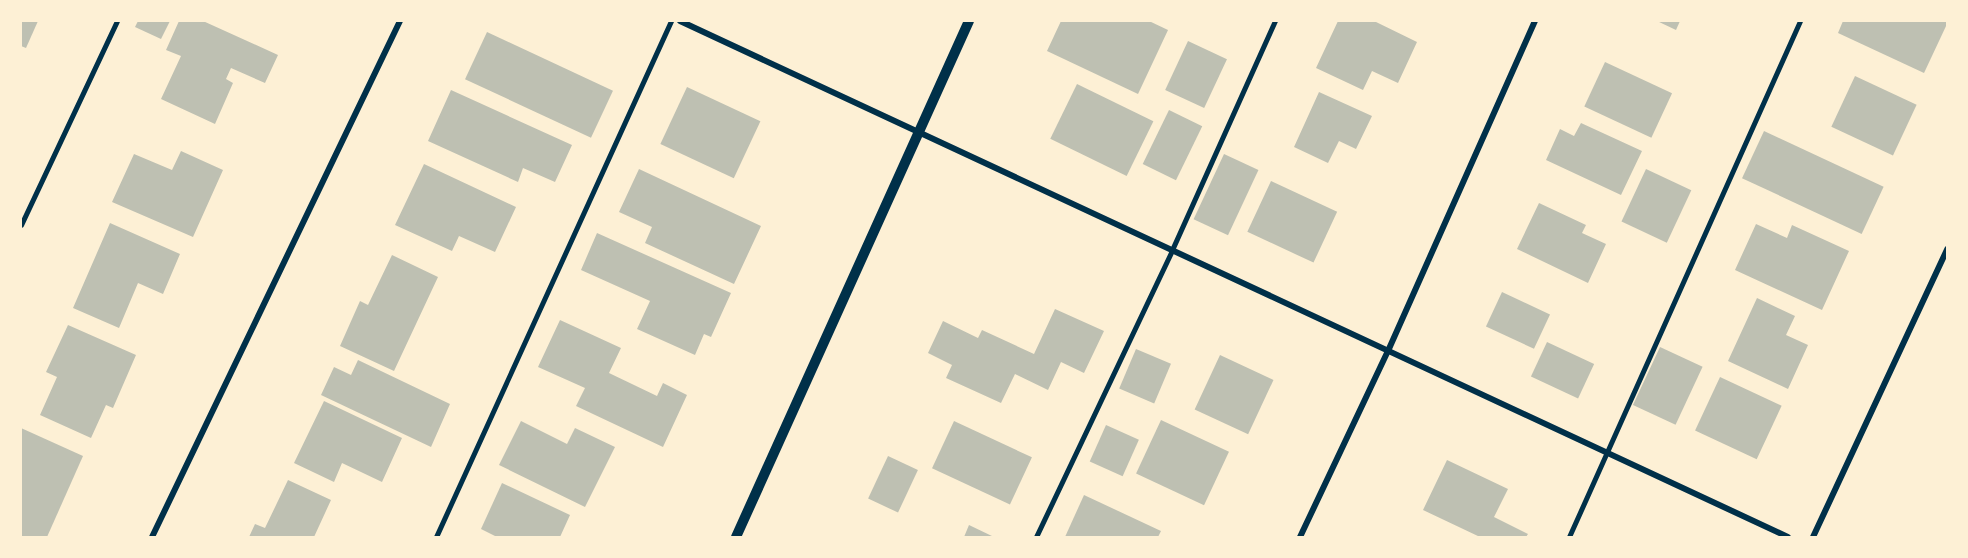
<!DOCTYPE html>
<style>
body{margin:0}
#map{position:relative;width:1968px;height:558px;overflow:hidden;background:#fdf0d5;font-family:Cabin,sans-serif}
div>[style]{position:absolute}
.building>*{inset:0;background:#bec0b2;transform-origin:0 0}
.service>*{height:4.5px;margin:-2.25px;padding:0 2.25px;transform-origin:2.25px;border-radius:2.25px;background:#003049}
.minor>*{height:6px;margin:-3px;padding:0 3px;transform-origin:3px;border-radius:3px;background:#003049}
.tertiary>*{height:10px;margin:-5px;padding:0 5px;transform-origin:5px;border-radius:5px;background:#003049}
span{translate:-50% -50%;white-space:nowrap;text-align:center;line-height:1.15;-webkit-text-stroke:5px #fdf0d5;paint-order:stroke}
.frame{position:absolute;inset:0;border:22px solid #fdf0d5;pointer-events:none}
</style>
<div id="map">
<div class="building">
<div style="clip-path:polygon(21px 21px,38px 21px,26px 48px,21px 46px)"></div>
<div style="clip-path:polygon(138px 21px,170px 21px,161px 39px,135px 27px)"></div>
<div style="clip-path:polygon(179px 21px,203px 21px,278px 55px,265px 83px,231px 68px,226px 79px,233px 83px,215px 124px,161px 99px,181px 56px,166px 50px)"></div>
<div style="clip-path:polygon(1061px 21px,1149px 21px,1168px 30px,1138px 94px,1047px 51px)"></div>
<div style="clip-path:polygon(1338px 21px,1374px 21px,1417px 42px,1398px 83px,1372px 71px,1363px 90px,1316px 68px)"></div>
<div style="clip-path:polygon(1657px 21px,1680px 21px,1676px 30px)"></div>
<div style="clip-path:polygon(1843px 21px,1947px 21px,1947px 24px,1924px 73px,1838px 33px)"></div>
<div style="left:487px;top:32px;width:139px;height:52px;rotate:25deg"></div>
<div style="left:1188px;top:41px;width:43px;height:54px;rotate:25deg"></div>
<div style="left:1605px;top:62px;width:74px;height:49px;rotate:25deg"></div>
<div style="left:1855px;top:76px;width:68px;height:56px;rotate:25deg"></div>
<div style="left:1077px;top:84px;width:85px;height:61px;rotate:26deg"></div>
<div style="left:687px;top:87px;width:81px;height:63px;rotate:25deg"></div>
<div style="clip-path:polygon(451px 90px,572px 145px,555px 182px,523px 168px,518px 182px,428px 141px)"></div>
<div style="clip-path:polygon(1319px 92px,1372px 116px,1356px 149px,1339px 141px,1328px 163px,1294px 147px)"></div>
<div style="left:1169px;top:110px;width:37px;height:60px;rotate:26deg"></div>
<div style="clip-path:polygon(1581px 123px,1642px 151px,1621px 195px,1546px 160px,1560px 129px,1574px 136px)"></div>
<div style="left:1764px;top:131px;width:132px;height:52px;rotate:25deg"></div>
<div style="clip-path:polygon(181px 151px,223px 170px,193px 237px,112px 202px,134px 154px,172px 170px)"></div>
<div style="left:1224px;top:154px;width:38px;height:72px;rotate:25deg"></div>
<div style="clip-path:polygon(424px 164px,516px 207px,495px 252px,459px 236px,452px 251px,395px 225px)"></div>
<div style="clip-path:polygon(639px 169px,761px 226px,734px 284px,645px 243px,652px 227px,619px 212px)"></div>
<div style="left:1646px;top:169px;width:50px;height:58px;rotate:25deg"></div>
<div style="left:1271px;top:181px;width:73px;height:56px;rotate:25deg"></div>
<div style="clip-path:polygon(1539px 203px,1586px 225px,1582px 233px,1606px 244px,1588px 283px,1517px 249px)"></div>
<div style="clip-path:polygon(110px 223px,180px 254px,163px 294px,138px 283px,119px 328px,73px 308px)"></div>
<div style="clip-path:polygon(1756px 224px,1787px 238px,1792px 225px,1849px 251px,1822px 310px,1735px 270px)"></div>
<div style="clip-path:polygon(597px 233px,731px 293px,711px 337px,704px 334px,695px 355px,637px 329px,650px 301px,581px 270px)"></div>
<div style="clip-path:polygon(392px 255px,438px 277px,394px 371px,340px 346px,360px 301px,368px 305px)"></div>
<div style="left:1502px;top:292px;width:53px;height:38px;rotate:25deg"></div>
<div style="clip-path:polygon(1757px 298px,1795px 316px,1786px 335px,1808px 345px,1788px 389px,1728px 361px)"></div>
<div style="clip-path:polygon(1055px 309px,1104px 331px,1084px 373px,1061px 362px,1048px 390px,1015px 374px,1001px 403px,946px 378px,952px 365px,928px 353px,943px 321px,978px 338px,982px 330px,1034px 354px)"></div>
<div style="clip-path:polygon(560px 320px,621px 348px,609px 373px,657px 396px,663px 383px,687px 395px,663px 447px,576px 406px,585px 388px,538px 367px)"></div>
<div style="clip-path:polygon(68px 325px,136px 355px,113px 408px,106px 405px,91px 438px,40px 415px,57px 377px,46px 372px)"></div>
<div style="left:1547px;top:342px;width:52px;height:38px;rotate:25deg"></div>
<div style="left:1660px;top:347px;width:47px;height:64px;rotate:25deg"></div>
<div style="left:1136px;top:349px;width:38px;height:43px;rotate:23deg"></div>
<div style="left:1220px;top:355px;width:59px;height:60px;rotate:25deg"></div>
<div style="clip-path:polygon(358px 360px,450px 404px,431px 447px,321px 395px,334px 367px,351px 375px)"></div>
<div style="left:1720px;top:377px;width:68px;height:59px;rotate:25deg"></div>
<div style="clip-path:polygon(324px 401px,402px 438px,382px 482px,342px 463px,334px 482px,294px 463px)"></div>
<div style="left:1161px;top:420px;width:75px;height:59px;rotate:25deg"></div>
<div style="clip-path:polygon(521px 421px,567px 444px,575px 428px,615px 447px,585px 507px,499px 465px)"></div>
<div style="left:954px;top:421px;width:86px;height:52px;rotate:25deg"></div>
<div style="left:1106px;top:425px;width:36px;height:40px;rotate:24deg"></div>
<div style="clip-path:polygon(21px 428px,83px 456px,47px 537px,21px 537px)"></div>
<div style="left:888px;top:456px;width:33px;height:47px;rotate:25deg"></div>
<div style="clip-path:polygon(1447px 460px,1508px 489px,1494px 517px,1528px 534px,1526px 537px,1480px 537px,1423px 510px)"></div>
<div style="clip-path:polygon(288px 480px,331px 500px,314px 537px,249px 537px,255px 524px,265px 528px)"></div>
<div style="clip-path:polygon(502px 483px,570px 515px,560px 537px,497px 537px,481px 529px)"></div>
<div style="clip-path:polygon(1084px 495px,1161px 531px,1158px 537px,1065px 537px)"></div>
<div style="clip-path:polygon(969px 525px,994px 537px,964px 537px)"></div>
</div>
<div class="service">
<div style="left:21px;top:225px;width:225px;rotate:-64.8deg"></div>
<div style="left:436px;top:537px;width:567px;rotate:-65.51deg"></div>
<div style="left:1036px;top:537px;width:318px;rotate:-64.6deg"></div>
<div style="left:1172px;top:250px;width:251px;rotate:-65.8deg"></div>
<div style="left:1569px;top:537px;width:565px;rotate:-65.88deg"></div>
</div>
<div class="minor">
<div style="left:680px;top:21px;width:1222px;rotate:24.97deg"></div>
<div style="left:152px;top:537px;width:573px;rotate:-64.33deg"></div>
<div style="left:1300px;top:537px;width:206px;rotate:-64.7deg"></div>
<div style="left:1388px;top:351px;width:361px;rotate:-66deg"></div>
<div style="left:1813px;top:537px;width:318px;rotate:-65deg"></div>
</div>
<div class="tertiary">
<div style="left:736px;top:537px;width:566px;rotate:-65.7deg"></div>
</div>
<div class="frame"></div>
</div>
